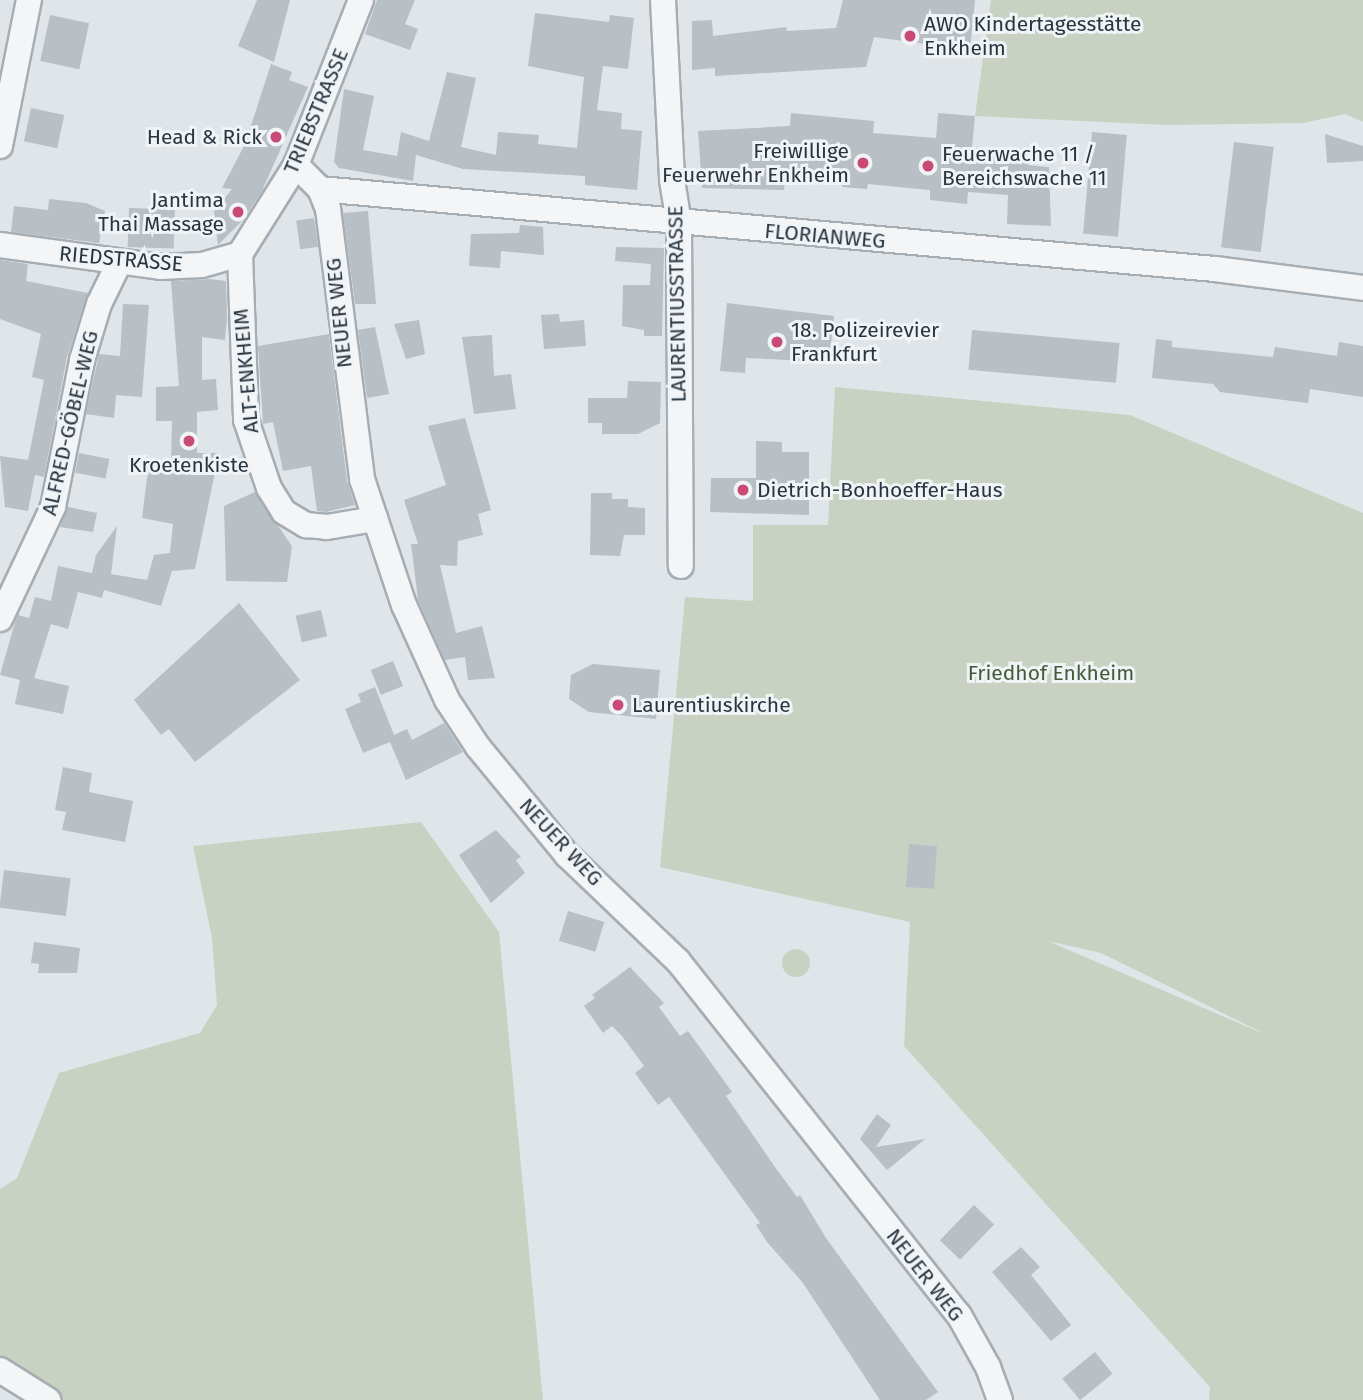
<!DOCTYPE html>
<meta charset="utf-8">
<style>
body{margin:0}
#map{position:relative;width:1363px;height:1400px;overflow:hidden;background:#e0e5e9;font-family:"Fira Sans",sans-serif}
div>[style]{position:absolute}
.green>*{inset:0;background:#c9d2c2}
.round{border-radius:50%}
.building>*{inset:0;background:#b8bfc5;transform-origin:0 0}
.roads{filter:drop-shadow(2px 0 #a6adb3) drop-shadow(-2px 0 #a6adb3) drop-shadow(0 2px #a6adb3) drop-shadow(0 -2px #a6adb3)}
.minor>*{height:24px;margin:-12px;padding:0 12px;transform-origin:12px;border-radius:12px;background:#f3f5f7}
.dots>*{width:19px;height:19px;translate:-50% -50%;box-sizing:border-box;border:4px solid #f0f4f6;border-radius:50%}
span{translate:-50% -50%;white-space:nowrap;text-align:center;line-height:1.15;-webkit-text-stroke:6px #f0f4f6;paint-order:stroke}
.poi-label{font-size:21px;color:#2a3540}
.left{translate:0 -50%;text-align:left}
.right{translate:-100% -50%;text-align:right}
.street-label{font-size:21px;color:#2a3540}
.park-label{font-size:21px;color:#445b37}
</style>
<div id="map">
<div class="green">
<div style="clip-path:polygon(991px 0,1363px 0,1363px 122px,1345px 114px,1303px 123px,1166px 125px,975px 116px)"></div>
<div style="clip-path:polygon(evenodd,835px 387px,1130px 415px,1363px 513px,1363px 1400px,1209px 1400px,1210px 1387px,904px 1046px,910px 922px,660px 867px,685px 597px,753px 601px,753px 525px,828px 525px,835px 387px,1048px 941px,1101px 953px,1263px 1033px,1262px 1033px,1048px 941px)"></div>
<div style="clip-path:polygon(421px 822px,499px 932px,543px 1400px,60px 1400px,0 1361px,0 1189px,17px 1178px,59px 1073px,200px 1033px,217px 1005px,212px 938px,193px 846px)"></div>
<div class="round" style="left:782px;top:949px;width:28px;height:28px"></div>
</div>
<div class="building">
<div style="clip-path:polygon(257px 0,290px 0,274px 62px,238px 46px)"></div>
<div style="clip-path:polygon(377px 0,415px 0,405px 24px,418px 29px,410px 50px,365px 34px)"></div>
<div style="clip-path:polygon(843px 0,975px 0,970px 50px,874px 37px,866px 67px,715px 76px,715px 68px,692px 70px,692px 21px,712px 20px,713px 36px,786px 27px,787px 31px,836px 28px)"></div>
<div style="clip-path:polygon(535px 13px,609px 22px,610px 15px,634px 18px,628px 69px,603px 66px,597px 110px,622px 113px,621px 129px,642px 131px,637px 190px,585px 185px,585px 176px,463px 169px,416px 155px,413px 181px,339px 168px,334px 162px,344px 89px,374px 96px,363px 150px,397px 156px,401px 132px,429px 141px,447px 72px,476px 78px,461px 147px,496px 155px,498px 132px,539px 135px,538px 144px,577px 148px,584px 77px,528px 66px)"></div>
<div style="left:50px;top:15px;width:40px;height:47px;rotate:12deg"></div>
<div style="clip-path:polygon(271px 64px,292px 72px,289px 80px,308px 87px,262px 191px,244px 219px,218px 245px,214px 212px,232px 189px,222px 188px,245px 144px)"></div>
<div style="left:31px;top:108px;width:34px;height:34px;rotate:12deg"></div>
<div style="clip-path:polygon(791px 113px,874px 121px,873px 133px,936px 138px,938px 113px,975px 116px,972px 147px,989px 149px,988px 157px,1029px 158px,1028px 165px,1049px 167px,1051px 226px,1007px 224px,1008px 195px,968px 192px,967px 204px,930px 200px,930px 190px,868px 184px,867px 189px,842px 187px,842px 181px,829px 180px,830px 175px,786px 171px,784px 190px,702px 188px,698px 131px,790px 126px)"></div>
<div style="left:1092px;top:132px;width:35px;height:102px;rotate:5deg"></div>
<div style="clip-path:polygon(1325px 134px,1363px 146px,1363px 161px,1327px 163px)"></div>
<div style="left:1234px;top:142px;width:40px;height:106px;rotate:7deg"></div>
<div style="clip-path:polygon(49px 199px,86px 203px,105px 211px,99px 243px,11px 232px,14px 206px,48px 210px)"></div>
<div style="left:129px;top:208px;width:46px;height:39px;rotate:2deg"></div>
<div style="clip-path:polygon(368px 211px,376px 304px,355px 304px,343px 213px)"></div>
<div style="left:314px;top:218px;width:29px;height:18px;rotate:82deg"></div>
<div style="clip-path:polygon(520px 225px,543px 227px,544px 255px,501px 251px,500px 268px,469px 266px,471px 234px,519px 233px)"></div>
<div style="clip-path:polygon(616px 247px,664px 248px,662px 336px,644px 336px,644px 330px,622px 326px,623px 285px,650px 285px,651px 264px,615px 261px)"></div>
<div style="clip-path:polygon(0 260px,28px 264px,26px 281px,88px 293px,67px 357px,44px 477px,35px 475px,28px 511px,5px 507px,0 456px,28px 460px,44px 380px,32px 377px,41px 334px,0 319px)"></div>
<div style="clip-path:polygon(209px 279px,226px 281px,227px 318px,225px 340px,202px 337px,202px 380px,216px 379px,218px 410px,197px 412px,197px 453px,219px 453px,195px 569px,172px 571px,161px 606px,104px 590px,102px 598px,78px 592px,68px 629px,51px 624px,34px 678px,69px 686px,63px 714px,15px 704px,20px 680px,0 675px,15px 622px,18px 615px,29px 618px,35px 597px,51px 601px,58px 566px,92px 573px,96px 555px,117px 526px,111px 574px,147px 580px,154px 555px,170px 553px,173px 524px,142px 518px,148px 470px,165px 472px,164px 464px,171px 464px,172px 421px,156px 421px,156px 387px,179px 386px,171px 281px)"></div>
<div style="clip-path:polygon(727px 303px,834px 316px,829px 362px,746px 358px,745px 373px,720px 371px)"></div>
<div style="clip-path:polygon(123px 304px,149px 305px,142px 397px,116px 395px,114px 418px,86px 414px,99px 354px,120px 356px)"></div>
<div style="clip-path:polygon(559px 314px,560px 322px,584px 320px,586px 346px,544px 349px,541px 315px)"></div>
<div style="clip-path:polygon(419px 320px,425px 354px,406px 359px,394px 324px)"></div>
<div style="clip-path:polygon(375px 327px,389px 394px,367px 398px,358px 330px)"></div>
<div style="left:972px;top:330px;width:148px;height:40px;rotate:5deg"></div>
<div style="clip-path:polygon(329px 334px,347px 481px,355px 505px,326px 512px,317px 511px,311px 466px,283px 471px,273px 422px,263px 424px,258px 346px)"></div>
<div style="clip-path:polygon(492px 335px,494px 376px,511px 374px,516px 409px,474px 414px,462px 337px)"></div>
<div style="clip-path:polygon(1156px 339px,1172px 341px,1172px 347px,1273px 357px,1275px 347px,1337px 356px,1339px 342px,1363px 346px,1363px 397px,1310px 389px,1308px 403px,1220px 392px,1213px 384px,1152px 378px)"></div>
<div style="clip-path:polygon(628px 381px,661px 382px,660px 423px,638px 434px,602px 434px,602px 423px,588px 423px,588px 398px,627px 398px)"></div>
<div style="clip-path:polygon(465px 418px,491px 510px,478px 514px,483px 535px,458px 541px,457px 566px,440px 565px,456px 633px,482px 626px,495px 678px,468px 680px,465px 657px,445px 660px,418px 600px,411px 544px,418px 544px,404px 500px,446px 485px,428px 426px)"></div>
<div style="clip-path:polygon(756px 441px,782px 442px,782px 452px,809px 452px,809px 515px,710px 512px,711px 478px,756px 478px)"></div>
<div style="left:79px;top:453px;width:31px;height:20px;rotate:11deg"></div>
<div style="clip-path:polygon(255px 492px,292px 546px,287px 582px,226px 581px,224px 506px)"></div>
<div style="clip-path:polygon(591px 493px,612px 493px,612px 499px,628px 499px,628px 507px,645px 508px,645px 535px,624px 535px,620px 556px,590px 555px)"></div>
<div style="clip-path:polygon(68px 507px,97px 513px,93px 532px,60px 527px)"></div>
<div style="clip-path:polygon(239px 603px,300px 680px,195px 762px,169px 729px,161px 735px,134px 700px)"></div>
<div style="left:321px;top:610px;width:27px;height:26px;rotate:77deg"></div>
<div style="left:393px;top:661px;width:27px;height:24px;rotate:68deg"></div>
<div style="clip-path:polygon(593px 664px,660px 670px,656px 719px,589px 712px,569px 699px,571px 675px)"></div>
<div style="clip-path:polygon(375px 687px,394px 735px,407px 729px,412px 740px,444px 723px,463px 752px,406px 780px,390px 742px,363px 753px,345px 709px,361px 702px,358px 694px)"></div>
<div style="clip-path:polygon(63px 767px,92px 773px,89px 792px,133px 801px,125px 842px,62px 830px,66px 812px,55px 810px)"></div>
<div style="clip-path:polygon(496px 830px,521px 857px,516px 860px,525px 873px,491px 903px,459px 855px)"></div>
<div style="left:909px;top:844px;width:28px;height:43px;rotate:4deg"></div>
<div style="left:4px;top:870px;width:67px;height:38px;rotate:7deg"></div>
<div style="left:568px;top:911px;width:38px;height:31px;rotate:17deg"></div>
<div style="clip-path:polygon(34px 942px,80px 948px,77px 973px,38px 973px,39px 964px,31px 963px)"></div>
<div style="clip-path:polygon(630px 967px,664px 1003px,659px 1007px,680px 1036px,688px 1031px,704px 1053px,732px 1092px,726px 1096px,775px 1167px,797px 1197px,800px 1195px,826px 1238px,938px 1392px,926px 1400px,880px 1400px,803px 1283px,767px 1242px,756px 1225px,760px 1223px,669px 1097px,658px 1105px,635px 1073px,644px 1066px,622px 1036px,612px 1026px,603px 1033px,584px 1006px,595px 998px,592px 995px)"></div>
<div style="clip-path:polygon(877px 1114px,891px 1125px,876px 1147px,925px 1139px,887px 1170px,860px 1139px)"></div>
<div style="left:974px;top:1205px;width:28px;height:49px;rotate:44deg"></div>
<div style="clip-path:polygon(1021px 1247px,1040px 1267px,1031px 1275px,1071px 1325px,1051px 1341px,992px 1272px)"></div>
<div style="left:1095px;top:1352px;width:28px;height:42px;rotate:51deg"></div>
</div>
<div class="roads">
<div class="minor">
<div style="left:663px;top:0;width:180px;rotate:87.1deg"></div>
<div style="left:672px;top:180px;width:44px;rotate:80.8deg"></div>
<div style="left:679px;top:223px;width:343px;rotate:89.7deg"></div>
<div style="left:0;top:146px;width:149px;rotate:-78.8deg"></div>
<div style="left:296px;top:165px;width:34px;rotate:45deg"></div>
<div style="left:320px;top:189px;width:22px;rotate:68deg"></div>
<div style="left:328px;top:209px;width:272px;rotate:82.8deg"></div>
<div style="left:362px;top:479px;width:133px;rotate:71.6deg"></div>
<div style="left:404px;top:605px;width:104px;rotate:65.6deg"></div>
<div style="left:447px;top:700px;width:56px;rotate:56.6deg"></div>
<div style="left:478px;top:747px;width:140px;rotate:50.5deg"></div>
<div style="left:567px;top:855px;width:153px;rotate:43.7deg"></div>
<div style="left:678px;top:961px;width:452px;rotate:51.6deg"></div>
<div style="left:959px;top:1315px;width:60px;rotate:60.9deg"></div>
<div style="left:988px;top:1367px;width:35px;rotate:70deg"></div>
<div style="left:320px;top:189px;width:899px;rotate:5.11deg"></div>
<div style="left:1215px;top:269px;width:149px;rotate:7.3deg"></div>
<div style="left:0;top:245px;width:162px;rotate:7.8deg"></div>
<div style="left:160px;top:267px;width:42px;rotate:-2.7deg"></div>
<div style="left:202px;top:265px;width:40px;rotate:-16deg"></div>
<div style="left:240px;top:254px;width:105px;rotate:-57.8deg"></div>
<div style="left:296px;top:165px;width:177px;rotate:-68.5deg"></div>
<div style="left:240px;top:254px;width:166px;rotate:87.9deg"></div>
<div style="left:246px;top:420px;width:72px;rotate:71.3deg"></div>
<div style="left:269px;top:488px;width:28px;rotate:58deg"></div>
<div style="left:284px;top:512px;width:26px;rotate:31deg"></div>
<div style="left:306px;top:525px;width:21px;rotate:5deg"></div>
<div style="left:327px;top:527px;width:49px;rotate:-9.5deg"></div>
<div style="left:0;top:619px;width:124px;rotate:-64.7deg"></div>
<div style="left:53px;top:507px;width:150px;rotate:-78.8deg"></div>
<div style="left:82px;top:360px;width:59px;rotate:-73.1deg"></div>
<div style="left:99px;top:304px;width:46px;rotate:-64deg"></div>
<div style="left:0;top:1370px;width:57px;rotate:32deg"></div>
</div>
</div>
<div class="dots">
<div style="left:910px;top:36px;background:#c94a74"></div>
<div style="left:276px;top:137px;background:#c94a74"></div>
<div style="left:863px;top:163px;background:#c94a74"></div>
<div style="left:928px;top:166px;background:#c94a74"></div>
<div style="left:238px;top:212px;background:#c94a74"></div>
<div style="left:777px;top:342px;background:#c94a74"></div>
<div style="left:189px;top:441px;background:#c94a74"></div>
<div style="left:743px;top:490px;background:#c94a74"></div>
<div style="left:618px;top:705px;background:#c94a74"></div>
</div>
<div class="poi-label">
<span class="left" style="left:924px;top:36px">AWO Kindertagesstätte<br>Enkheim</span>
<span class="right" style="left:262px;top:137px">Head &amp; Rick</span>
<span class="right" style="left:849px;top:163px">Freiwillige<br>Feuerwehr Enkheim</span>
<span class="left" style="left:942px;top:166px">Feuerwache 11 /<br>Bereichswache 11</span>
<span class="right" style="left:224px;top:212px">Jantima<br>Thai Massage</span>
<span class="left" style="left:791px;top:342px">18. Polizeirevier<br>Frankfurt</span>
<span style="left:189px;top:465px">Kroetenkiste</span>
<span class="left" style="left:757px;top:490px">Dietrich-Bonhoeffer-Haus</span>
<span class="left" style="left:632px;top:705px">Laurentiuskirche</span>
</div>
<div class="street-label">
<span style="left:316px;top:111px;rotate:-67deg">TRIEBSTRASSE</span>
<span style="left:825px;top:236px;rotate:5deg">FLORIANWEG</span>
<span style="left:121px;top:259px;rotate:5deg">RIEDSTRASSE</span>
<span style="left:677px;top:304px;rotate:-91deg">LAURENTIUSSTRASSE</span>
<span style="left:339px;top:313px;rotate:-96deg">NEUER WEG</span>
<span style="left:246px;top:371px;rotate:-95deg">ALT-ENKHEIM</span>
<span style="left:70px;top:423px;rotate:-77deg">ALFRED-GÖBEL-WEG</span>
<span style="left:561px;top:842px;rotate:47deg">NEUER WEG</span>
<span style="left:925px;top:1275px;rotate:52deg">NEUER WEG</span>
</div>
<div class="park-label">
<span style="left:1051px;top:673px">Friedhof Enkheim</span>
</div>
</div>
